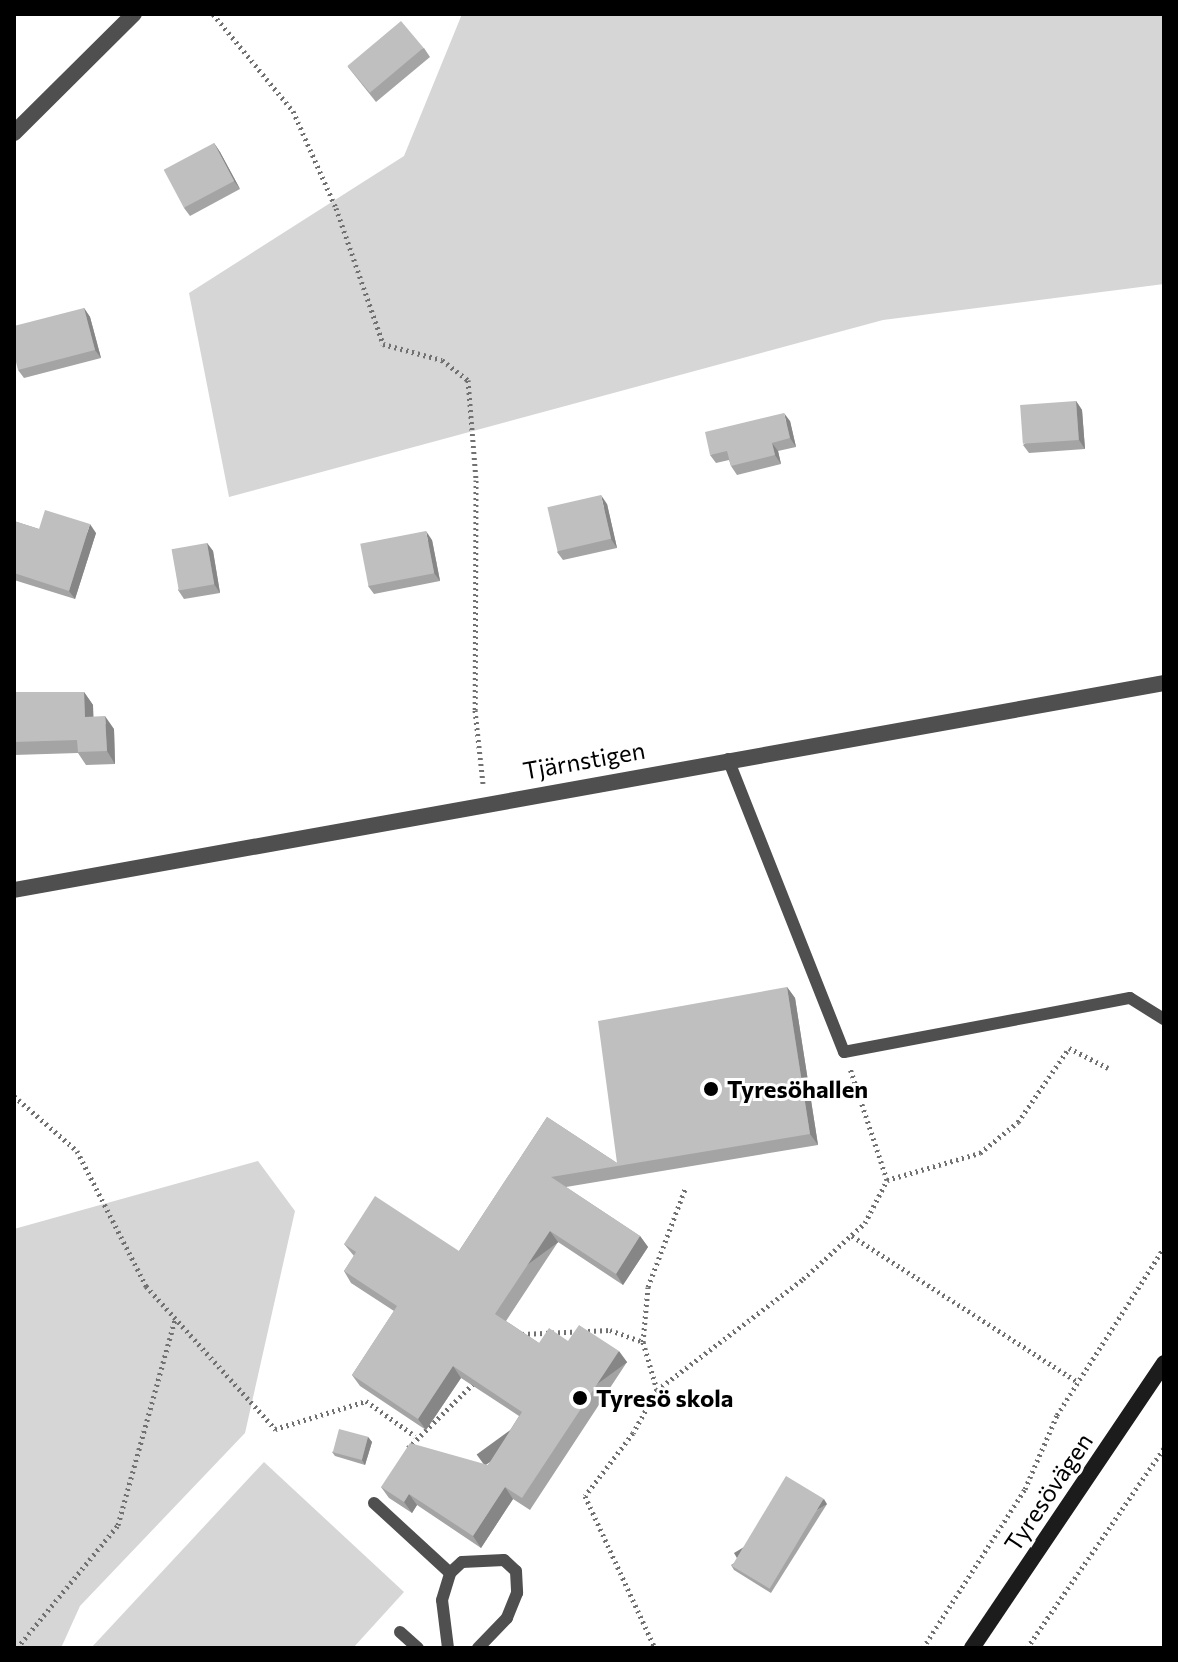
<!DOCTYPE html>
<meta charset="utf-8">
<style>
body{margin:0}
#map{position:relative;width:1178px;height:1662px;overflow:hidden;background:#fff;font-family:Commissioner,sans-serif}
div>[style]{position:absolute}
.green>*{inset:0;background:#d6d6d6}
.path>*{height:5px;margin-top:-2.5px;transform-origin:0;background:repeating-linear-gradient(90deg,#717171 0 2px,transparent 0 6px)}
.lane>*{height:12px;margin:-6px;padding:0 6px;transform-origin:6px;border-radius:6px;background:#4f4f4f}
.street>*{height:16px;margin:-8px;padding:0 8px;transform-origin:8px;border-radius:8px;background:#4f4f4f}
.secondary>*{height:16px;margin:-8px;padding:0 8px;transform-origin:8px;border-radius:8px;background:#1c1c1c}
.wall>*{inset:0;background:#a4a4a4}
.shaded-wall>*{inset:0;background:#868686;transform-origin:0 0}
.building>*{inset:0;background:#bfbfbf;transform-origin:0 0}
.dots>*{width:22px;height:22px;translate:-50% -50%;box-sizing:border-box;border:4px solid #fff;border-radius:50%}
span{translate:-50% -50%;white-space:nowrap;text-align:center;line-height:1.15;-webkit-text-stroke:6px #fff;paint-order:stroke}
.street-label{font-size:24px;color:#000}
.poi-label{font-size:24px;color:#000;font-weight:700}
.left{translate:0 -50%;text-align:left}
.frame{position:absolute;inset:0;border:16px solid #000;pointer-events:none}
</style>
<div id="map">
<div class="green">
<div style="clip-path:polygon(462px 14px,1164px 14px,1164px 284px,883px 320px,229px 497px,189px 293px,404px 156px)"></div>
<div style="clip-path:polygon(258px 1161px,295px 1211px,245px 1433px,80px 1606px,61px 1648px,14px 1648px,14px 1229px)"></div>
<div style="clip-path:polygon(264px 1462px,404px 1592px,353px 1648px,91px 1648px)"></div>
</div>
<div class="path">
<div style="left:213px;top:14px;width:126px;rotate:50.5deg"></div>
<div style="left:293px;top:111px;width:106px;rotate:66.1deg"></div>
<div style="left:336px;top:208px;width:144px;rotate:70.9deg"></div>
<div style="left:383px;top:344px;width:61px;rotate:15.2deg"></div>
<div style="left:442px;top:360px;width:33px;rotate:38deg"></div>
<div style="left:468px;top:380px;width:100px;rotate:85.4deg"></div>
<div style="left:476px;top:480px;width:230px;rotate:90.2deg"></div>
<div style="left:475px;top:710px;width:74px;rotate:83.8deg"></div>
<div style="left:14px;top:1096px;width:84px;rotate:41.1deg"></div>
<div style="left:77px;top:1151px;width:152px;rotate:62.9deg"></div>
<div style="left:146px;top:1286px;width:193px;rotate:47.9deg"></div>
<div style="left:275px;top:1429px;width:95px;rotate:-17.1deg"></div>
<div style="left:366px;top:1401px;width:60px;rotate:35.5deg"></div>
<div style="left:887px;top:1180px;width:97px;rotate:-16.2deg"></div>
<div style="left:980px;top:1153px;width:49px;rotate:-39.2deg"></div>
<div style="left:1018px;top:1122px;width:90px;rotate:-55.4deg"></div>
<div style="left:1069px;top:1048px;width:44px;rotate:27.1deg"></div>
<div style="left:852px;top:1236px;width:270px;rotate:32.9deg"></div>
<div style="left:522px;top:1334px;width:88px;rotate:-2.6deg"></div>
<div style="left:610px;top:1330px;width:35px;rotate:20deg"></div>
<div style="left:643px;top:1342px;width:55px;rotate:-84.8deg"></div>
<div style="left:648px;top:1287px;width:105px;rotate:-69.3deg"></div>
<div style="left:643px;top:1342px;width:50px;rotate:73.7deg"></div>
<div style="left:657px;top:1390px;width:49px;rotate:119.2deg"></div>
<div style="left:633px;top:1433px;width:79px;rotate:127.3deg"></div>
<div style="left:585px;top:1496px;width:167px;rotate:65.3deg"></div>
<div style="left:657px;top:1390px;width:183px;rotate:-37.2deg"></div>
<div style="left:803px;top:1279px;width:84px;rotate:-42.1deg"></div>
<div style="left:865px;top:1223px;width:48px;rotate:-62.9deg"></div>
<div style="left:887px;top:1180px;width:118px;rotate:-108.3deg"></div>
<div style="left:408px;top:1448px;width:94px;rotate:-44.6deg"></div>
<div style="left:17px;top:1648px;width:159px;rotate:-50.6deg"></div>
<div style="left:118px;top:1525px;width:213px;rotate:-74.5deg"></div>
<div style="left:923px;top:1648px;width:189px;rotate:-57.3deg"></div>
<div style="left:1025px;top:1489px;width:81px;rotate:-66.6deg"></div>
<div style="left:1057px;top:1415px;width:198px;rotate:-57.4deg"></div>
<div style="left:1027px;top:1648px;width:242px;rotate:-55.6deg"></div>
</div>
<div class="lane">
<div style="left:728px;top:759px;width:315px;rotate:68.4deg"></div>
<div style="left:844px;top:1052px;width:291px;rotate:-10.7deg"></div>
<div style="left:1130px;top:998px;width:40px;rotate:32deg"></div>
<div style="left:374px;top:1503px;width:103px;rotate:42.6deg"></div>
<div style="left:400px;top:1632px;width:24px;rotate:42deg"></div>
<div style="left:448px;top:1648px;width:48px;rotate:-97.1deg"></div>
<div style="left:442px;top:1600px;width:28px;rotate:-73deg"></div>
<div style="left:450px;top:1573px;width:16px;rotate:-43deg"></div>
<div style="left:462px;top:1562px;width:42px;rotate:-2.7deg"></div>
<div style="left:504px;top:1560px;width:16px;rotate:43deg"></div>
<div style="left:516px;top:1571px;width:22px;rotate:87deg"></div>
<div style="left:517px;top:1593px;width:27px;rotate:112deg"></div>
<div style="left:507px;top:1618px;width:42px;rotate:134deg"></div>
</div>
<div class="street">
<div style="left:14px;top:133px;width:169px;rotate:-44.8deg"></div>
<div style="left:14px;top:890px;width:1168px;rotate:-10.2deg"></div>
</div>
<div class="secondary">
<div style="left:972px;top:1648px;width:344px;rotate:-56deg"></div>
</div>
<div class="wall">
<div style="clip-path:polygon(424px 48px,430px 57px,376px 102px,348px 67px)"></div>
<div style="clip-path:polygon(214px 143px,220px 152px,240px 189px,190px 216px,184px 208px)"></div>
<div style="clip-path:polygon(84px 308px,90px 317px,101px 358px,24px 378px,18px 370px)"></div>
<div style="clip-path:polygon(1076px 401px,1082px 410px,1085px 449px,1029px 453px,1023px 445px)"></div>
<div style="clip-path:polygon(790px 421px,796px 447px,778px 451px,781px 464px,737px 475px,731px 466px,729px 460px,716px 463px,710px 455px)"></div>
<div style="clip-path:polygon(607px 504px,617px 548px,563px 560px,557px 552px)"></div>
<div style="clip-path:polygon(14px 521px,39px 529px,96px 533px,75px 599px,14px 580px)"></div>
<div style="clip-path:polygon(432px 540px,440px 581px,374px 594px,368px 586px)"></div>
<div style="clip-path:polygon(207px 543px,213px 551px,220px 593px,184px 599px,178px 590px)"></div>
<div style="clip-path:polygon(14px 692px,84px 692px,93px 705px,93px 717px,114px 729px,115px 764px,86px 765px,78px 753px,14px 755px)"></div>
<div style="clip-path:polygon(787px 987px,795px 998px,818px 1145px,566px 1187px,640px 1236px,648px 1247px,623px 1285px,558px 1242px,506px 1321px,539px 1343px,568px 1341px,627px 1362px,530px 1510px,513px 1499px,481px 1548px,417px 1505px,412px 1513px,389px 1498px,381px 1487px,488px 1465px,519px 1416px,461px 1378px,426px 1430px,360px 1386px,352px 1375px,394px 1311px,351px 1283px,344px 1271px,354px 1256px,344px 1244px,459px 1251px,547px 1117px,617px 1163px)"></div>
<div style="clip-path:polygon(368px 1437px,372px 1442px,365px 1465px,335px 1456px,332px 1452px)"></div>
<div style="clip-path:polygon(827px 1504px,771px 1593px,734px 1570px,731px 1565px)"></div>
</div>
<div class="shaded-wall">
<div style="clip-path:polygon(214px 143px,220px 152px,240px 189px,234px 181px)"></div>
<div style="clip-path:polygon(84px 308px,90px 317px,101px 358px,95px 350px)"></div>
<div style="clip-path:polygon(1076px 401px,1082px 410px,1085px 449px,1079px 440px)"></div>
<div style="clip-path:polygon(784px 413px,790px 421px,796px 447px,790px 438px)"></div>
<div style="clip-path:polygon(772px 443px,778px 451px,781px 464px,775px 455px)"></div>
<div style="clip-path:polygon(601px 495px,607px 504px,617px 548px,611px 539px)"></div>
<div style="clip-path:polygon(90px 524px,96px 533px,75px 599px,69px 591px)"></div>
<div style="clip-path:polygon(426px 531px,432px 540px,440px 581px,434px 573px)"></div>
<div style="clip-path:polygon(207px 543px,213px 551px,220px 593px,214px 584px)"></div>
<div style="clip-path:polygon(84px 692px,93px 705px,94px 729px,85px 717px)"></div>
<div style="clip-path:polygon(105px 716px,114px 729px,115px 764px,107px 751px)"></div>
<div style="clip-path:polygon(787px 987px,795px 998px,818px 1145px,810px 1134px)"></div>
<div style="left:550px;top:1231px;width:14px;height:100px;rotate:54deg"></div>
<div style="clip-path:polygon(640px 1236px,648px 1247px,623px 1285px,616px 1274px)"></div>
<div style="left:619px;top:1351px;width:14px;height:176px;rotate:54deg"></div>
<div style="clip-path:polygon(453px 1366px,461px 1378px,426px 1430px,418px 1419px)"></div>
<div style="clip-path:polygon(368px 1437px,372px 1442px,365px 1465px,362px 1460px)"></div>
<div style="clip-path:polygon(505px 1487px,513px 1499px,481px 1548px,473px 1536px)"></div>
<div style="clip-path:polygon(409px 1494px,417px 1505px,412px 1513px,404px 1502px)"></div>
<div style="left:824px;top:1499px;width:6px;height:105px;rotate:59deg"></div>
</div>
<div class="building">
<div style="left:401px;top:21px;width:35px;height:70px;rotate:50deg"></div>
<div style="left:214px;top:143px;width:43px;height:57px;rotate:62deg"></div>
<div style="clip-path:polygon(84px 308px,95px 350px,18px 370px,14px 354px,14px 326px)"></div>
<div style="left:1076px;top:401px;width:39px;height:56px;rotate:86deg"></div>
<div style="clip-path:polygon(784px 413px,790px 438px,772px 443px,775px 455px,731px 466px,727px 451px,710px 455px,705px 432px)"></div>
<div style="left:601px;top:495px;width:45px;height:55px;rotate:77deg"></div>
<div style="clip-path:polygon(45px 510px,90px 524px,69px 591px,14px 573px,14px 521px,39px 529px)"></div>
<div style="left:426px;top:531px;width:43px;height:67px;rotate:79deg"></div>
<div style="left:207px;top:543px;width:42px;height:36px;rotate:80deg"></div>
<div style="clip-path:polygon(14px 692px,84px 692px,85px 717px,105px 716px,107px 751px,78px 752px,77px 740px,14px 742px)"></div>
<div style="clip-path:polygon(787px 987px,810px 1134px,551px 1177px,640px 1236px,616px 1274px,550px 1231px,495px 1314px,539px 1343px,549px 1328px,568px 1341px,579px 1325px,619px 1351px,522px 1498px,505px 1487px,473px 1536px,409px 1494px,404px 1502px,381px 1487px,410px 1443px,488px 1465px,522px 1412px,453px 1366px,418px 1419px,352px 1375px,397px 1306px,344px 1271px,356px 1252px,344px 1244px,375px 1196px,459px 1251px,547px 1117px,617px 1163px,598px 1021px)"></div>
<div style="left:339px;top:1429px;width:30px;height:24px;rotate:15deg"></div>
<div style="left:786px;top:1476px;width:44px;height:105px;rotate:31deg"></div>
</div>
<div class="dots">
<div style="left:711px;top:1089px;background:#000"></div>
<div style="left:580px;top:1398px;background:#000"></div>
</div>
<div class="street-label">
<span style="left:584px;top:760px;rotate:-10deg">Tjärnstigen</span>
<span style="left:1048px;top:1492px;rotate:-56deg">Tyresövägen</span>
</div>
<div class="poi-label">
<span class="left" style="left:727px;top:1089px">Tyresöhallen</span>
<span class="left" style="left:596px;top:1398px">Tyresö skola</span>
</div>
<div class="frame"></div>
</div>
